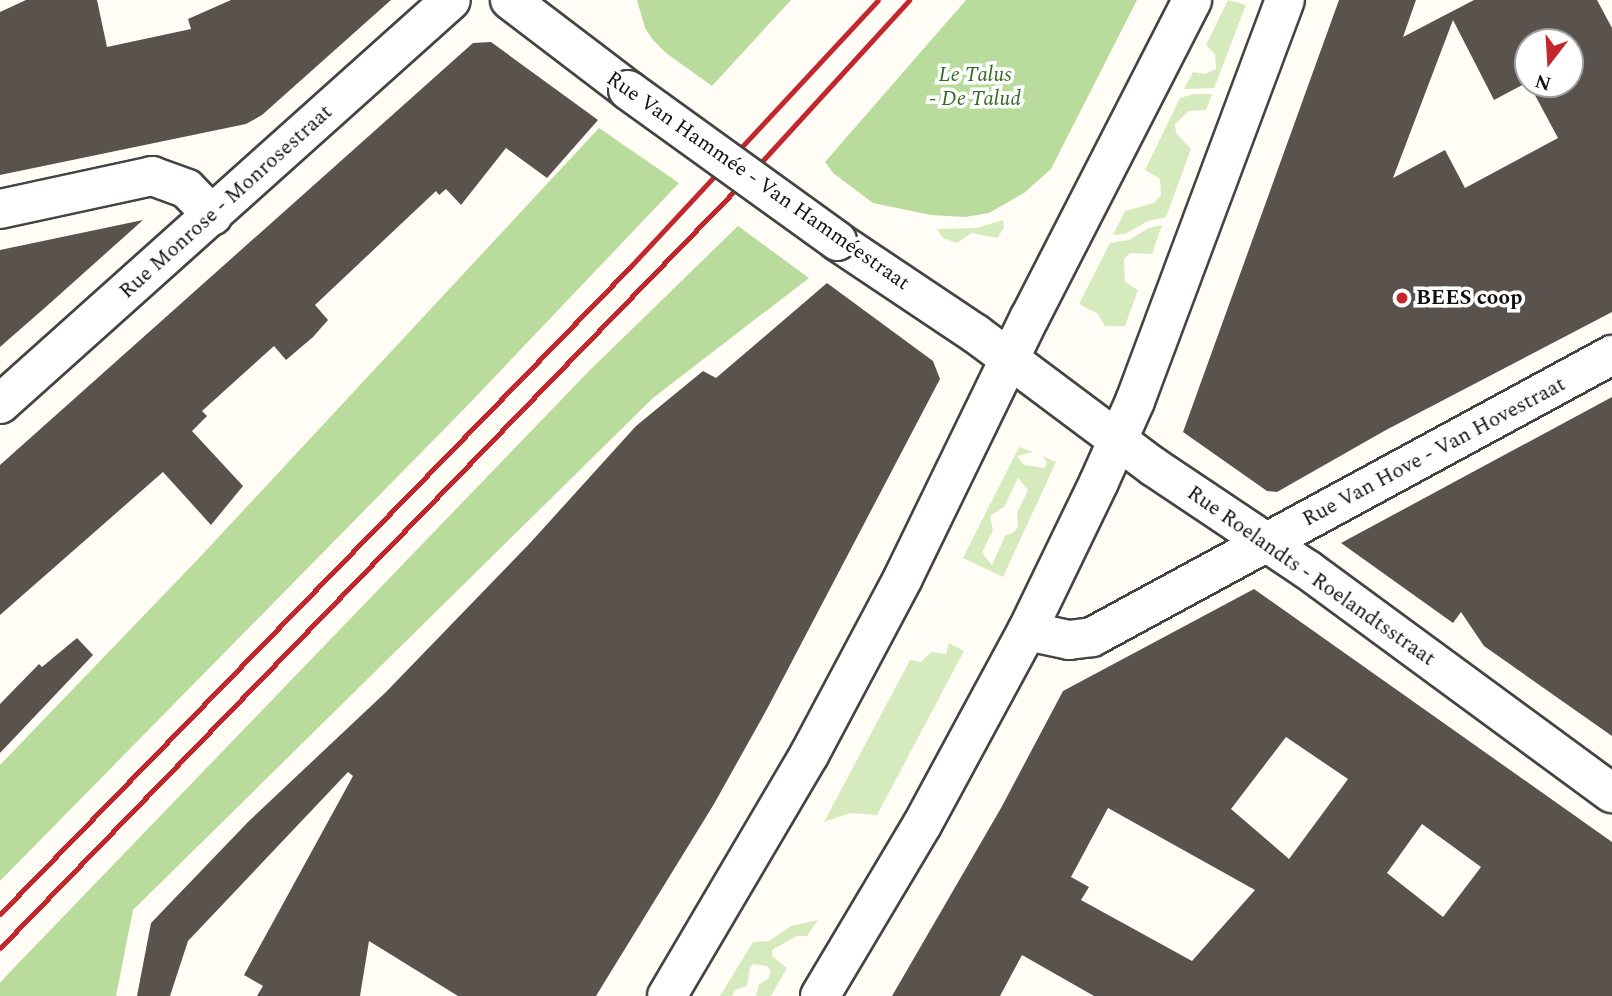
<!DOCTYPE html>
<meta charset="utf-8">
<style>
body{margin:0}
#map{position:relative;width:1612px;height:996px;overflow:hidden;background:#fffdf5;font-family:Spectral,serif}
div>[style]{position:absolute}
.green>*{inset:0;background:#d5ebbd}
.forest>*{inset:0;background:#b9dc9c}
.building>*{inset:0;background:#5a524d}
.roads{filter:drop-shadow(2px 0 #444) drop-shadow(-2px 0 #444) drop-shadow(0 2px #444) drop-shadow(0 -2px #444)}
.minor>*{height:38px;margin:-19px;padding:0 19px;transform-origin:19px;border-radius:19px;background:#fff}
.tertiary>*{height:38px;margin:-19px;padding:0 19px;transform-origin:19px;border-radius:19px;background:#fff}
.rail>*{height:5px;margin:-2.5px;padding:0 2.5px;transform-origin:2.5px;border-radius:2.5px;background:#c4262e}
.bridges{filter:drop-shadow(2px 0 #444) drop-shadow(-2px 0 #444) drop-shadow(0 2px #444) drop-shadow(0 -2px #444)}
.minor-bridge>*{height:38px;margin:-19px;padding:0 19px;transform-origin:19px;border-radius:19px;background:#fff}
.dots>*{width:19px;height:19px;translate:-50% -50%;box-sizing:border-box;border:4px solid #fff;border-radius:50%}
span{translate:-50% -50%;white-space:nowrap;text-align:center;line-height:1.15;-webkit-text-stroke:7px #fff;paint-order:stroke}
.park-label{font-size:21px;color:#2f6b1f;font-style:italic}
.street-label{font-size:21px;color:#111}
.poi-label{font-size:21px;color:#111;font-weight:700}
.left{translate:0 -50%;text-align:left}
.north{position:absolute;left:1514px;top:28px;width:70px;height:70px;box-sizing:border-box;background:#fff;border:2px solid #a0a0a0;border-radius:50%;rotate:197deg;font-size:19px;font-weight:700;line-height:28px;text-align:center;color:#111}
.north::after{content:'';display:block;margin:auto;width:24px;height:32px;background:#c4262e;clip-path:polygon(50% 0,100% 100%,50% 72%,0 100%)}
</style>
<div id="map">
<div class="green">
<div style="clip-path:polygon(1228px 0,1246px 5px,1214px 88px,1184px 89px,1193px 72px,1205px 74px,1216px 69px,1215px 54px,1206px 45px)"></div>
<div style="clip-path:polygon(1194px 94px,1212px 94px,1206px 110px,1189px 111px,1175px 124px,1176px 133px,1191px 149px,1166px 217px,1148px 221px,1125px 234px,1113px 235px,1125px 211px,1154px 203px,1161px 195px,1160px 179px,1145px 170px,1180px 98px)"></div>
<div style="clip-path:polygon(1003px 220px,1004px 228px,997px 238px,972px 233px,957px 243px,943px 238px,937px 229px,977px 228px)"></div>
<div style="clip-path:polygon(1162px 225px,1152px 254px,1130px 253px,1124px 259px,1125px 282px,1138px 290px,1125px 326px,1105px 326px,1098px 314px,1079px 304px,1110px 243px,1129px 240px,1149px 228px)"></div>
<div style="clip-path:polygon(evenodd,1019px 447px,1033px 452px,1017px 456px,1024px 465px,1045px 468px,1047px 462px,1042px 456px,1056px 462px,1003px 577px,963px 558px,1019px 447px,1018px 478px,1028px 490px,1017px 513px,1018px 526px,1014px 532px,1005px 536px,992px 565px,982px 553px,993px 530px,990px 516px,1004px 507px,1018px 478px)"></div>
<div style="clip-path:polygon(949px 643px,964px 651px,877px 815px,850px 813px,824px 822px,910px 660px,921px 662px,931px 652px,946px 654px)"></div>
<div style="clip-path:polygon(818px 920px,807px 936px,797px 936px,772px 950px,772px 956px,787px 968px,771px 996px,756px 996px,759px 984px,768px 979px,771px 971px,767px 966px,753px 964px,750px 967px,747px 986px,735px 990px,732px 996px,720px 996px,753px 942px,769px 941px,791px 926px)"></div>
</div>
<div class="forest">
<div style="clip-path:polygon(637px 0,791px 0,712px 86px,666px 53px,653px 40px,645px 28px)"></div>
<div style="clip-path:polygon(966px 0,1137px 0,1051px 169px,1024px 193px,989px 213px,965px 217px,931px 215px,873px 203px,833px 173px,825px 162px)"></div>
<div style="clip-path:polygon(599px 128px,679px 183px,466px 407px,0 881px,0 765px,200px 557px)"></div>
<div style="clip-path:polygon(738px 226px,809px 278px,653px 398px,133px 910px,116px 996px,0 996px,0 983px,8px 974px,589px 371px)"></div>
</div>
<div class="building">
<div style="clip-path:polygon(26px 0,97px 0,107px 47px,191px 29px,188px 19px,231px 0,391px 0,262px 115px,246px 124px,0 175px,0 12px)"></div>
<div style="clip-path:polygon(evenodd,1339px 0,1416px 0,1403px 37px,1474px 0,1597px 0,1612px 28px,1612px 312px,1386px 430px,1277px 492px,1267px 491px,1183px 432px,1339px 0,1453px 20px,1494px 100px,1528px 82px,1528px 42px,1570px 42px,1570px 84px,1529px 84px,1558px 138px,1465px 188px,1445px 150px,1393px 178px,1453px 20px)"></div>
<div style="clip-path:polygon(491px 42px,598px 120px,547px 178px,506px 148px,461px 205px,446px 189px,439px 195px,436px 191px,315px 305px,328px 320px,313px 337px,286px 360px,274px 346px,202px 411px,207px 416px,192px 431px,243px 486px,211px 525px,163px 472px,0 615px,0 465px,473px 43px)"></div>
<div style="clip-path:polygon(143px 220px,48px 305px,0 347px,0 250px)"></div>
<div style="clip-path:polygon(827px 283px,933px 361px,940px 379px,767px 709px,714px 804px,596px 996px,458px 996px,369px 941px,360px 996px,257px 996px,263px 986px,244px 975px,353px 776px,348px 772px,188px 941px,170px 996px,137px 996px,151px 923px,249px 821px,386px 692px,531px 542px,636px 426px,703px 371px,716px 378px)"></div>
<div style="clip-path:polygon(1612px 397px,1612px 736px,1484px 646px,1461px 612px,1453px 623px,1341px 543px)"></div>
<div style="clip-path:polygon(evenodd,1254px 589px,1612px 842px,1612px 996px,1094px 996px,1022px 955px,1000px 996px,892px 996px,1001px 808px,1063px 691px,1254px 589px,1286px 737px,1348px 779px,1289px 859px,1231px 809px,1286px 737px,1254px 589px,1108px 808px,1255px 890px,1192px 961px,1081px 900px,1089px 887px,1071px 877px,1108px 808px,1254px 589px,1422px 824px,1481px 867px,1443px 917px,1387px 873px,1422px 824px)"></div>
<div style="clip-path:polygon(77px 638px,93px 655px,0 753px,0 704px,39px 664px,42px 667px)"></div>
</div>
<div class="roads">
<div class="minor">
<div style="left:510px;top:0;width:148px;rotate:37.3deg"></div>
<div style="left:0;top:209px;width:156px;rotate:-12.2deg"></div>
<div style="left:152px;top:176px;width:37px;rotate:20deg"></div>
<div style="left:187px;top:189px;width:37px;rotate:46deg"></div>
<div style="left:837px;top:241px;width:167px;rotate:33.8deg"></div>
<div style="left:976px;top:334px;width:222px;rotate:36.8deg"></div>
<div style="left:1154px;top:467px;width:185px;rotate:33.8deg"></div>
<div style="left:1308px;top:570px;width:377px;rotate:36.3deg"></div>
<div style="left:0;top:404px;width:605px;rotate:-41.85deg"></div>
<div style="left:1027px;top:631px;width:43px;rotate:12.1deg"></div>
<div style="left:1069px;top:640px;width:23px;rotate:-7deg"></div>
<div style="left:1092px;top:637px;width:592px;rotate:-28.47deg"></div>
</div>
<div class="tertiary">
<div style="left:667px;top:996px;width:280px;rotate:-59.5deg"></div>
<div style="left:809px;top:755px;width:200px;rotate:-62deg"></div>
<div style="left:903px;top:578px;width:290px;rotate:-64.1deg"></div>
<div style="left:1030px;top:317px;width:356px;rotate:-62.9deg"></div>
<div style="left:820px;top:996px;width:199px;rotate:-59.2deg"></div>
<div style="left:922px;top:825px;width:221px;rotate:-61.6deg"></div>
<div style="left:1027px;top:631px;width:165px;rotate:-64.2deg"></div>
<div style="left:1099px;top:482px;width:89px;rotate:-66deg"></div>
<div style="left:1135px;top:401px;width:428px;rotate:-69.5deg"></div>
</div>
</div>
<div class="rail">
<div style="left:0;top:914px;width:903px;rotate:-45.76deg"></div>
<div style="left:630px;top:267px;width:364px;rotate:-47.1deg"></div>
<div style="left:0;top:948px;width:1069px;rotate:-45.87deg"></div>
<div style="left:744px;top:181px;width:245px;rotate:-47.6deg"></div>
</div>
<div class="bridges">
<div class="minor-bridge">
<div style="left:628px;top:90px;width:258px;rotate:35.8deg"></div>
</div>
</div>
<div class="dots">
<div style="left:1402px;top:298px;background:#c4262e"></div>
</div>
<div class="park-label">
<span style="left:975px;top:87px">Le Talus<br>- De Talud</span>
</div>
<div class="street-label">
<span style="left:758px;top:181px;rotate:35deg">Rue Van Hammée - Van Hamméestraat</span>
<span style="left:226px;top:202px;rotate:-42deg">Rue Monrose - Monrosestraat</span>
<span style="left:1434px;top:452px;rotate:-28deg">Rue Van Hove - Van Hovestraat</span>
<span style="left:1311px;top:576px;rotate:35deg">Rue Roelandts - Roelandtsstraat</span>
</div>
<div class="poi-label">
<span class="left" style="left:1416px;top:298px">BEES coop</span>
</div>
<div class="north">N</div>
</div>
